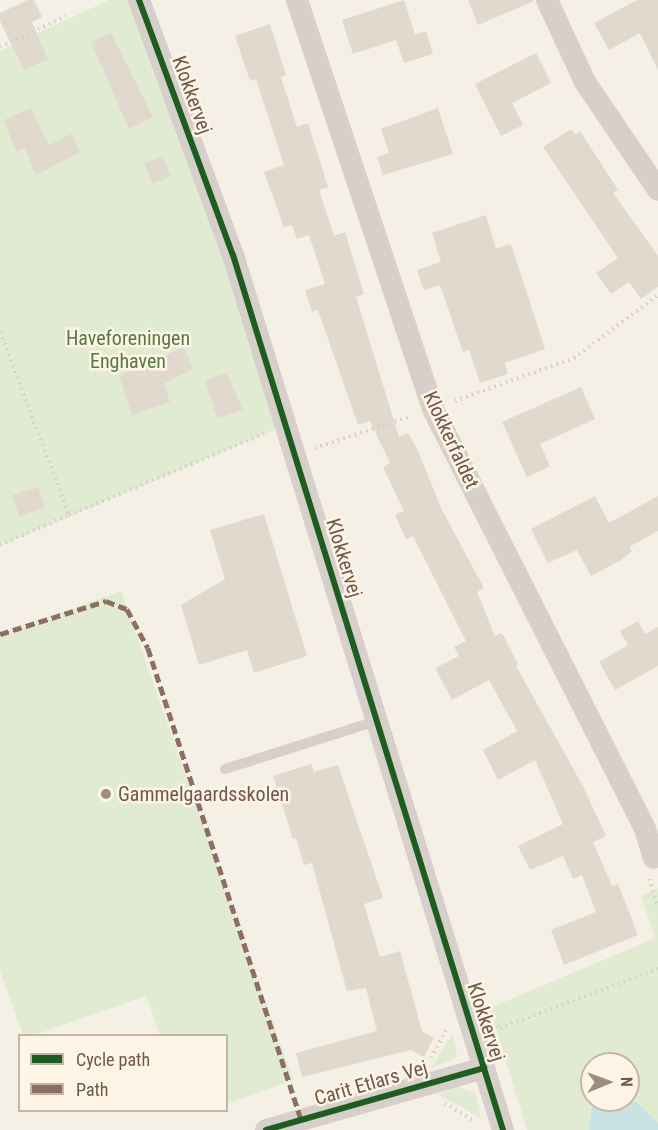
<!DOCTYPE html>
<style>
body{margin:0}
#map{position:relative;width:658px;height:1130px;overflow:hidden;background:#f5f0e6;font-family:"Roboto Condensed",sans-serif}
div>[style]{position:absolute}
.green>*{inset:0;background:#e1ebd1}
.water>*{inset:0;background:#c9e2e4}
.building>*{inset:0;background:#e1d8ce;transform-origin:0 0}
.path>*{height:4px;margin-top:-2px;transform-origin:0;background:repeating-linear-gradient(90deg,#d6cfc9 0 1.5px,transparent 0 6px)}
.service>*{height:10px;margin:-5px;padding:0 5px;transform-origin:5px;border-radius:5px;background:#d7cfc9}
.minor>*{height:22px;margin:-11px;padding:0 11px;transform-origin:11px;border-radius:11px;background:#d7cfc9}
.quiet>*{height:4.5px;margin-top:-2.25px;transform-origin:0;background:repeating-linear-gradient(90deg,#8d6e63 0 9px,transparent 0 13.5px)}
.cycleway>*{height:6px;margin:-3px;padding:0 3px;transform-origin:3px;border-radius:3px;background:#1b5e20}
.dots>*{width:16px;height:16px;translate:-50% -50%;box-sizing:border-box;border:3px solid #fef5e6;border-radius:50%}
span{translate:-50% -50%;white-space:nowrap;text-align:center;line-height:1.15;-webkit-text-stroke:5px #fef5e6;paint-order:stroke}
.street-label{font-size:20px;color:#705749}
.park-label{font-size:20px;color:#547b44}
.poi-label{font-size:20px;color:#705749}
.left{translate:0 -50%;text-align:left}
.legend{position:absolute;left:18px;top:1034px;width:210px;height:78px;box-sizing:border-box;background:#fef5e6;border:2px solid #c5b6a7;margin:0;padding:8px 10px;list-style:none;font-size:18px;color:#705749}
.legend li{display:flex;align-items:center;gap:12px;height:30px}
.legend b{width:30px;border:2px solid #c5b6a7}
.north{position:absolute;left:580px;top:1052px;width:60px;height:60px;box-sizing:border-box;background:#fef5e6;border:2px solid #c5b6a7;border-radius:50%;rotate:89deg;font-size:16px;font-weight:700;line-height:24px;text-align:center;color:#705749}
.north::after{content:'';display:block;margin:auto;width:21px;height:27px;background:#9f8d80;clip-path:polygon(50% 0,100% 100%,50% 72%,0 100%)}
</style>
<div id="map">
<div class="green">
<div style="clip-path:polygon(109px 0,137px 0,284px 426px,0 546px,0 51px)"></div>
<div style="clip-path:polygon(121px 591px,293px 1080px,227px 1104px,226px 1036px,160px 1035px,146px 996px,34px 1035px,23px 1035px,0 971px,0 634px)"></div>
<div style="clip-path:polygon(evenodd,658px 888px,658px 1130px,527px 1130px,490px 1008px,655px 938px,641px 896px,658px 888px,592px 1064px,628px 1064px,628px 1100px,592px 1100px,592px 1064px)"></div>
<div style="clip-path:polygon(452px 1034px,457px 1051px,455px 1058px,430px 1069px)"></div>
<div style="clip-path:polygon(458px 1087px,475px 1093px,481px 1118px,437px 1094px)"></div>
</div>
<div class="water">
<div style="clip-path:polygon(588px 1085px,592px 1086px,592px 1100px,628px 1097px,637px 1102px,658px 1123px,658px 1130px,589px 1130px,592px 1105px,584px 1089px)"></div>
</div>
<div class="building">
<div style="clip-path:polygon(28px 0,34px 0,42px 17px,32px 22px,48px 59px,24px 70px,0 21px,0 13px)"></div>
<div style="clip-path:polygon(404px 0,415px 35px,426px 31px,433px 54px,404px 63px,396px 40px,353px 54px,342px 20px)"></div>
<div style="clip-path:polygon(468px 0,534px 0,534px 1px,478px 25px)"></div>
<div style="clip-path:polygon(637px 0,658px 0,658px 70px,640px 33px,609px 50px,594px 23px)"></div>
<div style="clip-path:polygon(270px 24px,286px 75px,281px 77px,297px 127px,308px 123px,328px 187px,319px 190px,334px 236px,345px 232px,364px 294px,356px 297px,399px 437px,408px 433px,418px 451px,442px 510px,484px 588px,477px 592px,495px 636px,502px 633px,518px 664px,516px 666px,584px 788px,606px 836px,593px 842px,612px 886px,618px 884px,638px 935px,564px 965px,551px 930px,596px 912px,582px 875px,573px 879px,563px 856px,530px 870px,518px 846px,563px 824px,535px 760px,498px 780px,483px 750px,517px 731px,489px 680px,452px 700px,435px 668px,459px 656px,454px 647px,466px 641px,413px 536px,406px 539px,395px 515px,404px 511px,383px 467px,390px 463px,370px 421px,358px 425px,318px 310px,312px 312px,305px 290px,325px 284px,309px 235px,297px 239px,292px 225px,284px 227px,264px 172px,284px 165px,256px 79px,250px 81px,235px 36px)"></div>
<div style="clip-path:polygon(111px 33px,153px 117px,129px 129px,91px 42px)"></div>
<div style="clip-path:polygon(536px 53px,551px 83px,512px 103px,523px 125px,501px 136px,475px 84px)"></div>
<div style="clip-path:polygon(31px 108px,49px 145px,72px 134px,80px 152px,36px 175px,25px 148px,16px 152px,4px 120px)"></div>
<div style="clip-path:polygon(438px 108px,453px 154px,383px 175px,377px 157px,389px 153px,381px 129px)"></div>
<div style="clip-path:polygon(571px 129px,575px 134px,580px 131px,618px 190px,613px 193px,658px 256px,658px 287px,641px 299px,629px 282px,611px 294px,596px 273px,618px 258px,543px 147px)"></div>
<div style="left:163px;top:156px;width:22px;height:20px;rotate:69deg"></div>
<div style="clip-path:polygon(486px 215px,496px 249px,510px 244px,512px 247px,545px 349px,505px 363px,508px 374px,480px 383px,469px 350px,463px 352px,440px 285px,424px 290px,417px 270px,441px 262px,432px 233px)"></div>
<div style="clip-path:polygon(184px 347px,193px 369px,164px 383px,170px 402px,132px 415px,119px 376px)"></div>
<div style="clip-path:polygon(227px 373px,243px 410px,217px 418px,205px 380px)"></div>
<div style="clip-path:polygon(581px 387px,595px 419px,540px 444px,550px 466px,527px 477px,502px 422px)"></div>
<div style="left:38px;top:487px;width:22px;height:27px;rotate:72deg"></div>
<div style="clip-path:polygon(595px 496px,609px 523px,658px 496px,658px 531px,629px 547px,632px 551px,621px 560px,591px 576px,577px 550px,548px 563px,531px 529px)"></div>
<div style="clip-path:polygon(264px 514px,307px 656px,254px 673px,247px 650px,199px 665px,181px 605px,225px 579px,210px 530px)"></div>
<div style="clip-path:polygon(638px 621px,645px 634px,658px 627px,658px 666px,615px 690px,599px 662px,628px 645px,620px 631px)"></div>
<div style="clip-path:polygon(311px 764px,314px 772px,338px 765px,383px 898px,364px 904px,380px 957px,400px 951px,422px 1031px,434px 1038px,424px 1057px,411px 1050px,302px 1077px,296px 1053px,377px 1031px,366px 988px,347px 991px,312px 863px,304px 865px,296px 838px,293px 839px,273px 776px)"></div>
</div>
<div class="path">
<div style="left:0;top:47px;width:73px;rotate:-25.2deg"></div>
<div style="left:0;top:332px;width:196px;rotate:69.3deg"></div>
<div style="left:69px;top:515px;width:211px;rotate:-22.6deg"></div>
<div style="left:455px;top:401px;width:127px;rotate:-19.9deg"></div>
<div style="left:574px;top:358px;width:105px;rotate:-36.9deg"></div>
<div style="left:315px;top:448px;width:101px;rotate:-18.4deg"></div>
<div style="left:0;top:545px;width:75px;rotate:-23.5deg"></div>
<div style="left:649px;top:879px;width:28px;rotate:72deg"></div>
<div style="left:497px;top:1025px;width:4px;rotate:45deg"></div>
<div style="left:500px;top:1028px;width:169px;rotate:-20.5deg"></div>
<div style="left:431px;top:1058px;width:32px;rotate:-62deg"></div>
<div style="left:445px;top:1103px;width:34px;rotate:32deg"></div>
</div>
<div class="service">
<div style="left:225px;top:769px;width:158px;rotate:-17.6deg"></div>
</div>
<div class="minor">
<div style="left:139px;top:0;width:272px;rotate:69.8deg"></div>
<div style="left:233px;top:255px;width:916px;rotate:72.85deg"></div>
<div style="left:297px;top:0;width:431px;rotate:71.6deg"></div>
<div style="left:433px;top:409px;width:470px;rotate:63.2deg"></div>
<div style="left:645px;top:829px;width:30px;rotate:73deg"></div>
<div style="left:547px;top:0;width:90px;rotate:65.1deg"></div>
<div style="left:585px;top:82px;width:130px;rotate:55.9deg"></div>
<div style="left:266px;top:1130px;width:227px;rotate:-15.9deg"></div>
</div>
<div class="quiet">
<div style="left:0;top:634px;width:111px;rotate:-17.3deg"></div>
<div style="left:106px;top:601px;width:22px;rotate:21deg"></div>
<div style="left:127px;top:609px;width:44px;rotate:61.7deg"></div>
<div style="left:148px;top:648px;width:496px;rotate:72deg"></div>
</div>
<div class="cycleway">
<div style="left:139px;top:0;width:272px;rotate:69.8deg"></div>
<div style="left:233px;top:255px;width:916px;rotate:72.85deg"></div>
<div style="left:266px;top:1130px;width:227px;rotate:-15.9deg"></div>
</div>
<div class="dots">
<div style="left:106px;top:794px;background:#9f8d80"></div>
</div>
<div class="street-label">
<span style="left:192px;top:95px;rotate:70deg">Klokkervej</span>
<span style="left:451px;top:440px;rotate:65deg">Klokkerfaldet</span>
<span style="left:344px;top:558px;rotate:73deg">Klokkervej</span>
<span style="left:486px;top:1022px;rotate:72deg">Klokkervej</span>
<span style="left:371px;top:1083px;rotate:-16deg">Carit Etlars Vej</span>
</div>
<div class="park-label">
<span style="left:128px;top:350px">Haveforeningen<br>Enghaven</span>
</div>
<div class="poi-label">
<span class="left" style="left:118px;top:794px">Gammelgaardsskolen</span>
</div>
<ul class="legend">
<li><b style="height:8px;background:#1b5e20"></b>Cycle path</li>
<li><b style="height:8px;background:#8d6e63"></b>Path</li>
</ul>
<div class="north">N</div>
</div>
